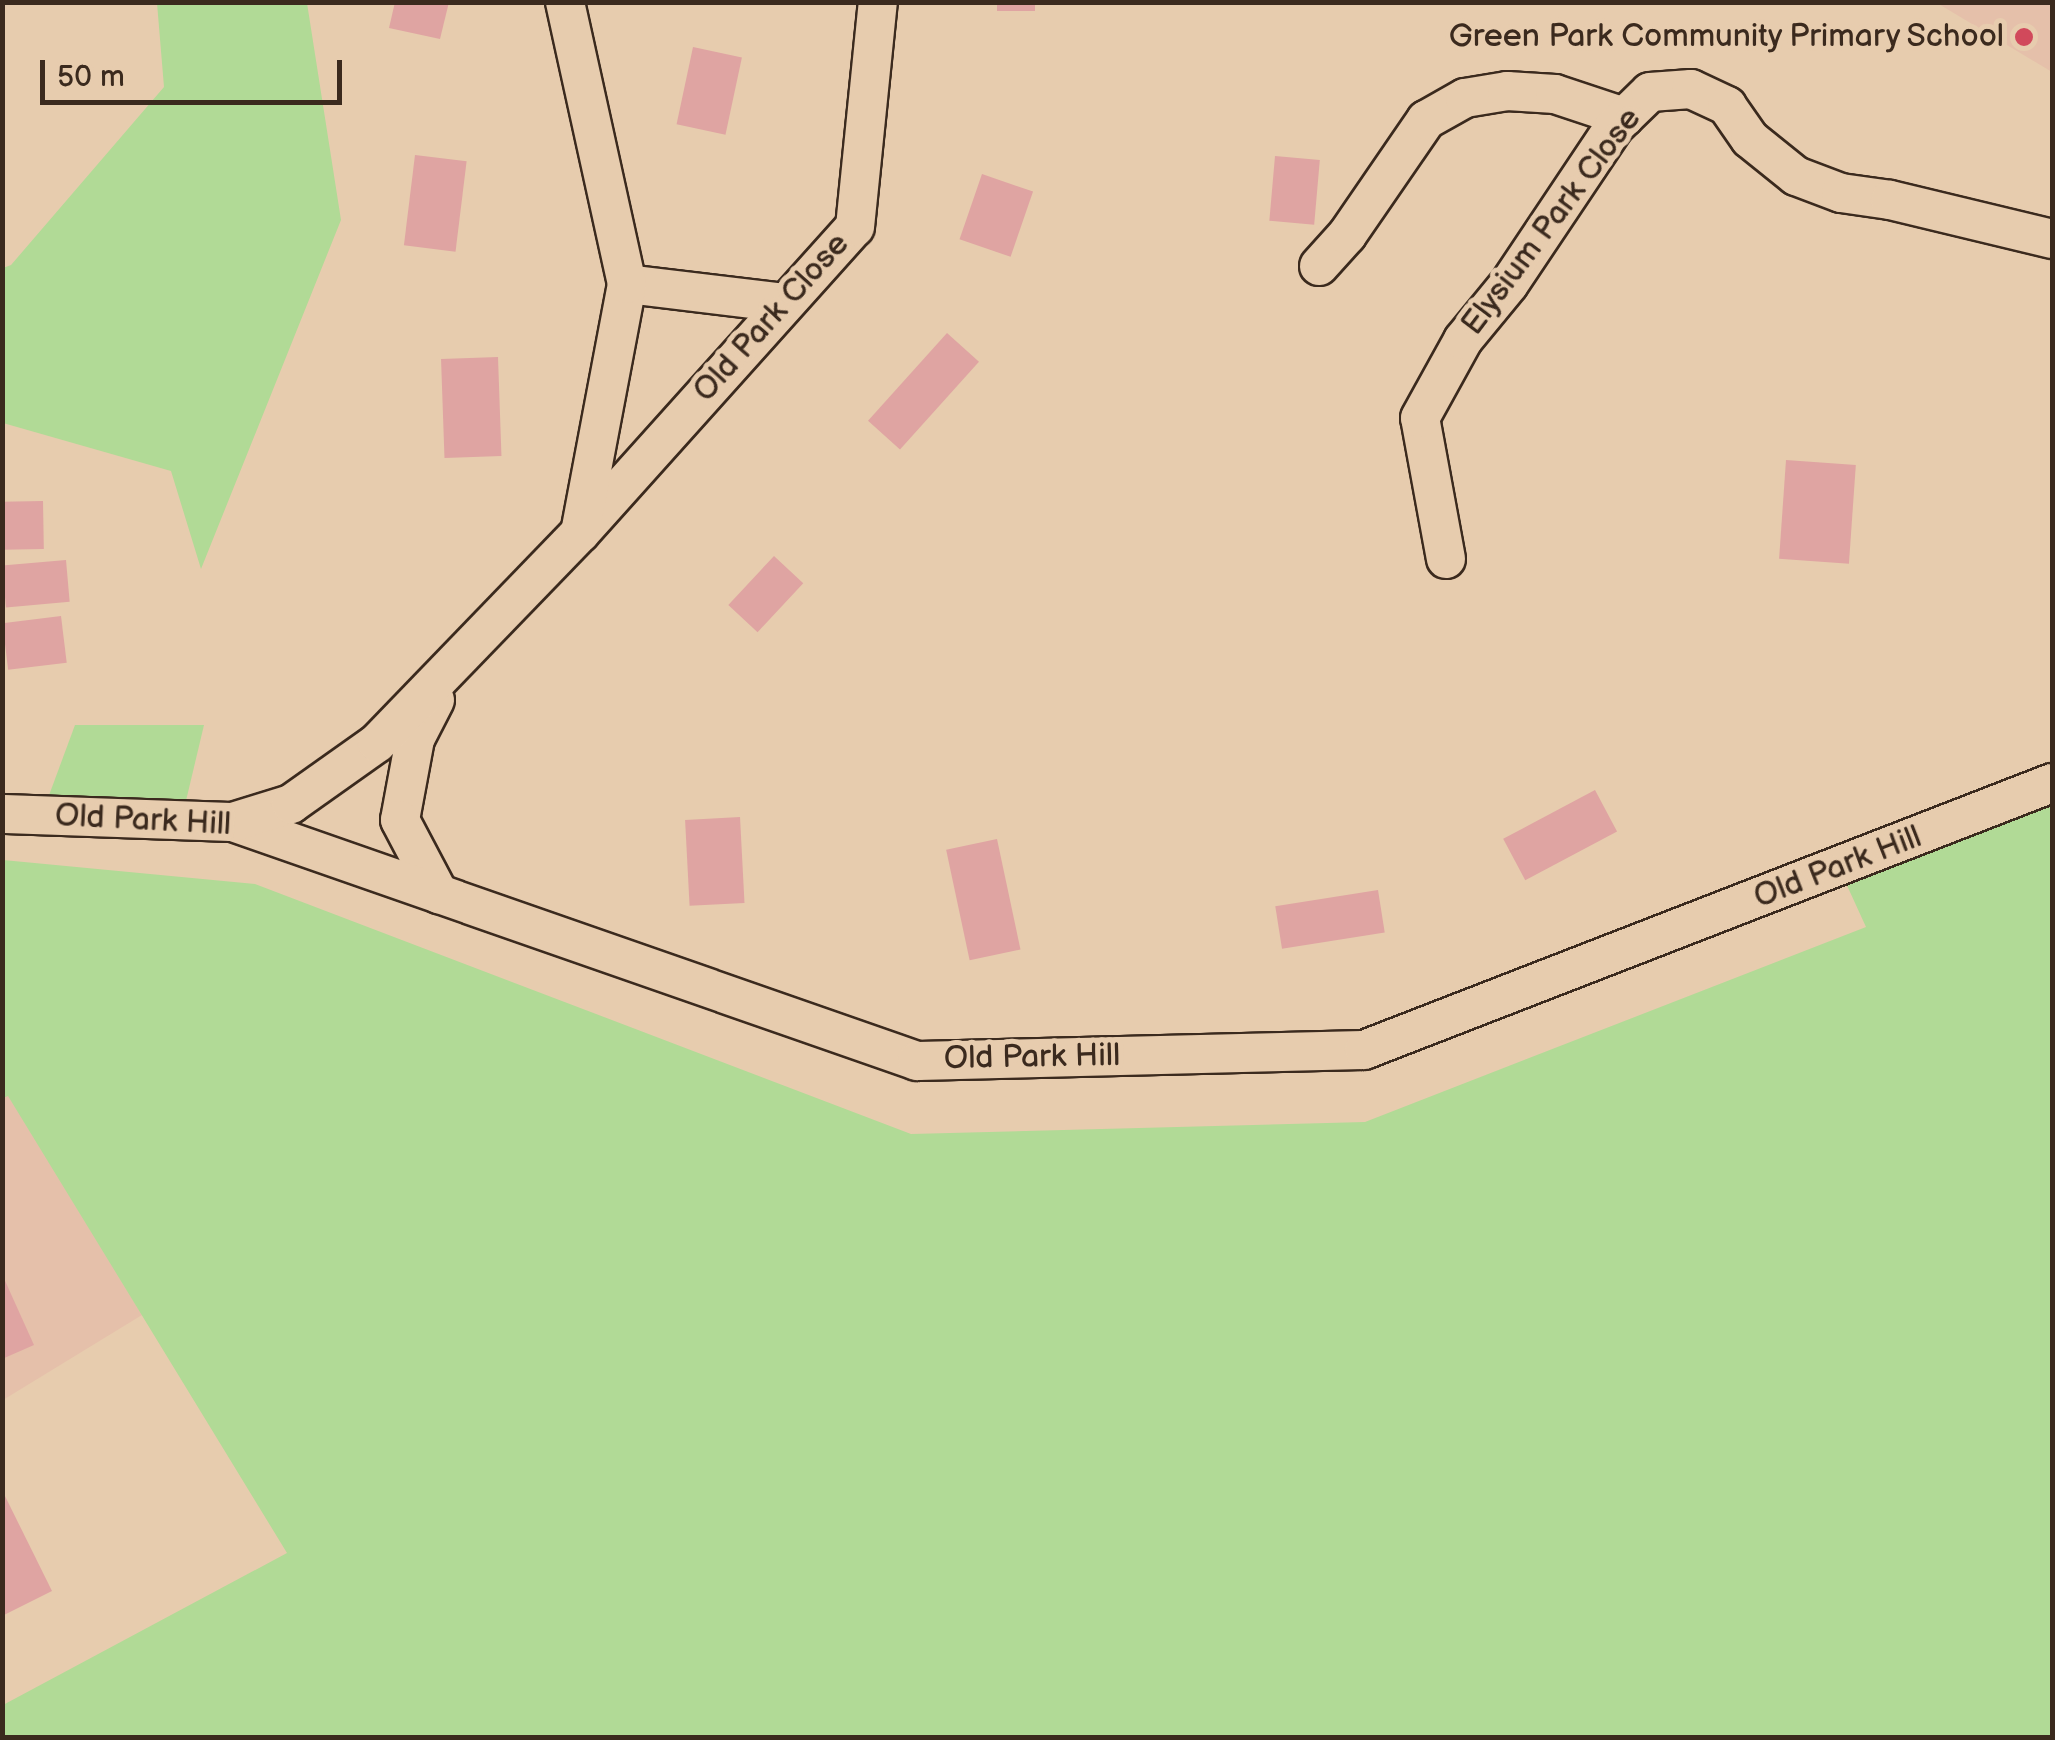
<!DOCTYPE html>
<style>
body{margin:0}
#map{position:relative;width:2055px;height:1740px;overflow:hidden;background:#e7ccae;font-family:"Balsamiq Sans",sans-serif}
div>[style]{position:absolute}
.built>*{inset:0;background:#e5c0aa}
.green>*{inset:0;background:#b1da96}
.building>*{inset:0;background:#dfa4a2;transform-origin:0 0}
.roads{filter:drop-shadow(2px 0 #3b2a1e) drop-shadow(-2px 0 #3b2a1e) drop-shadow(0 2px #3b2a1e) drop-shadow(0 -2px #3b2a1e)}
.street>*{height:38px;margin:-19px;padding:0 19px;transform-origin:19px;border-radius:19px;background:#e7ccae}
.dots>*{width:28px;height:28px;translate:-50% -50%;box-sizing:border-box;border:5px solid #e7ccae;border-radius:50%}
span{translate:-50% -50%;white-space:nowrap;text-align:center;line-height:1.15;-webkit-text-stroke:10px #e7ccae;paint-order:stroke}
.poi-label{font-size:32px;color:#3b2a1e}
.right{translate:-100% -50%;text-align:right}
.street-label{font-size:32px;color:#3b2a1e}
.frame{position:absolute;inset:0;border:5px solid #3b2a1e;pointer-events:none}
.scale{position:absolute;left:40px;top:60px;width:302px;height:45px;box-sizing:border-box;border:5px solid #3b2a1e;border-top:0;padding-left:12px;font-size:30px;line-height:35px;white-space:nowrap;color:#3b2a1e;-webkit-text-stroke:8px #e7ccae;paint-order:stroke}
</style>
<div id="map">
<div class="built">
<div style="clip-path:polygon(1937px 3px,2052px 3px,2052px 72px)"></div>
<div style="clip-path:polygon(8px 1095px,142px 1315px,3px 1400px,2px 1098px)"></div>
</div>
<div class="green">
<div style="clip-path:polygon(157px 3px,307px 3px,341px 220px,201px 569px,171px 471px,3px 423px,3px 268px,11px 265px,164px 87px)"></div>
<div style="clip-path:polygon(75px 725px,204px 725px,185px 805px,48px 798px)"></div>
<div style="clip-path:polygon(2052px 783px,2052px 1737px,3px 1738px,3px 1705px,287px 1553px,8px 1096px,3px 1098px,3px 860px,255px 884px,911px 1134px,1365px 1122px,1866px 927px,1839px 868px)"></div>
</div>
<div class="building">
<div style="clip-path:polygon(395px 2px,449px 2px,440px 39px,389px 28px)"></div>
<div style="left:997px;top:2px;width:38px;height:9px"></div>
<div style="left:693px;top:47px;width:50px;height:79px;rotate:12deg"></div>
<div style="left:415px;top:155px;width:52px;height:91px;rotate:7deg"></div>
<div style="left:1275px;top:156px;width:45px;height:65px;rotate:5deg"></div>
<div style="left:982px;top:174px;width:54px;height:69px;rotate:19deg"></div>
<div style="left:947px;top:333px;width:43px;height:118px;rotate:42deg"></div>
<div style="left:498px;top:357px;width:99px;height:57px;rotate:88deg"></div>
<div style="left:1786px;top:460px;width:70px;height:99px;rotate:4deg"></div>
<div style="left:43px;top:501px;width:48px;height:41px;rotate:89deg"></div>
<div style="left:774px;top:556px;width:40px;height:67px;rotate:43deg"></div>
<div style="left:66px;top:560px;width:42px;height:64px;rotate:85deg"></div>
<div style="left:61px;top:616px;width:47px;height:59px;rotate:83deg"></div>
<div style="left:1595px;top:790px;width:47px;height:104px;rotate:62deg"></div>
<div style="left:740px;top:817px;width:86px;height:55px;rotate:87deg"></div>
<div style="left:997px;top:839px;width:113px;height:52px;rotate:78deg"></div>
<div style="left:1378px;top:890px;width:43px;height:104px;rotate:81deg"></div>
<div style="clip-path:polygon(2px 1274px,34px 1345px,2px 1359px)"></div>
<div style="clip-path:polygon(2px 1490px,52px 1591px,2px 1616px)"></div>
</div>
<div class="roads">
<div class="street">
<div style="left:1319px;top:266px;width:42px;rotate:-47.9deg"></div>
<div style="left:1347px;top:235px;width:140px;rotate:-55.5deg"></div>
<div style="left:1426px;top:120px;width:45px;rotate:-29.4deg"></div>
<div style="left:1465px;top:98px;width:43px;rotate:-9.5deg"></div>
<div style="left:1507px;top:91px;width:48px;rotate:3.6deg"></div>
<div style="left:1555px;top:94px;width:73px;rotate:18.4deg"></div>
<div style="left:627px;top:284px;width:158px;rotate:6.9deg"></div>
<div style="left:580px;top:533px;width:411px;rotate:-48.1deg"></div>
<div style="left:855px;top:227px;width:226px;rotate:-84.2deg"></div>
<div style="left:1446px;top:559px;width:143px;rotate:-100.4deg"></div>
<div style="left:1420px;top:418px;width:89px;rotate:-61.1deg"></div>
<div style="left:1463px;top:340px;width:72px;rotate:-50.6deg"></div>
<div style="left:1509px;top:284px;width:189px;rotate:-56.2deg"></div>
<div style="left:1614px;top:127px;width:50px;rotate:-44.2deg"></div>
<div style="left:1650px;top:92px;width:41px;rotate:-4.2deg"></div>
<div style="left:1691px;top:89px;width:40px;rotate:25deg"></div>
<div style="left:1727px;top:106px;width:40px;rotate:55.1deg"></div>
<div style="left:1750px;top:139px;width:59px;rotate:38.8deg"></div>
<div style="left:1796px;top:176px;width:48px;rotate:20.7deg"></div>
<div style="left:1841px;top:193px;width:49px;rotate:8.1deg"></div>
<div style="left:1890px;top:200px;width:167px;rotate:13.5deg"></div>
<div style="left:435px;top:700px;width:44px;rotate:117.1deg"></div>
<div style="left:415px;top:739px;width:82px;rotate:100.5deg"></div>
<div style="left:400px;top:820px;width:84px;rotate:62.2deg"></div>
<div style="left:2px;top:814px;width:231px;rotate:2deg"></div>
<div style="left:233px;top:822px;width:725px;rotate:19.26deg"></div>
<div style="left:917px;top:1061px;width:447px;rotate:-1.4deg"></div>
<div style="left:1364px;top:1050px;width:738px;rotate:-21.21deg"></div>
<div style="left:233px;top:822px;width:61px;rotate:-17.2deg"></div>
<div style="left:291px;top:804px;width:105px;rotate:-35.3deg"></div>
<div style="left:377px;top:743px;width:292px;rotate:-46deg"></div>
<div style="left:580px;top:533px;width:253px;rotate:-79.3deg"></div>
<div style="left:627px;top:284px;width:289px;rotate:-102.4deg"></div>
</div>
</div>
<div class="dots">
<div style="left:2024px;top:37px;background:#d1495b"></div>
</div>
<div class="poi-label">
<span class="right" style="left:2004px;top:37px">Green Park Community Primary School</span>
</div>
<div class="street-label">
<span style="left:1552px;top:222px;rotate:-53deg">Elysium Park Close</span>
<span style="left:772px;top:318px;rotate:-48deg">Old Park Close</span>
<span style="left:143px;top:821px;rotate:3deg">Old Park Hill</span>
<span style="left:1838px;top:868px;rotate:-21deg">Old Park Hill</span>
<span style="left:1032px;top:1058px;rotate:-1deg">Old Park Hill</span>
</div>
<div class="frame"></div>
<div class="scale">50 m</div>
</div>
